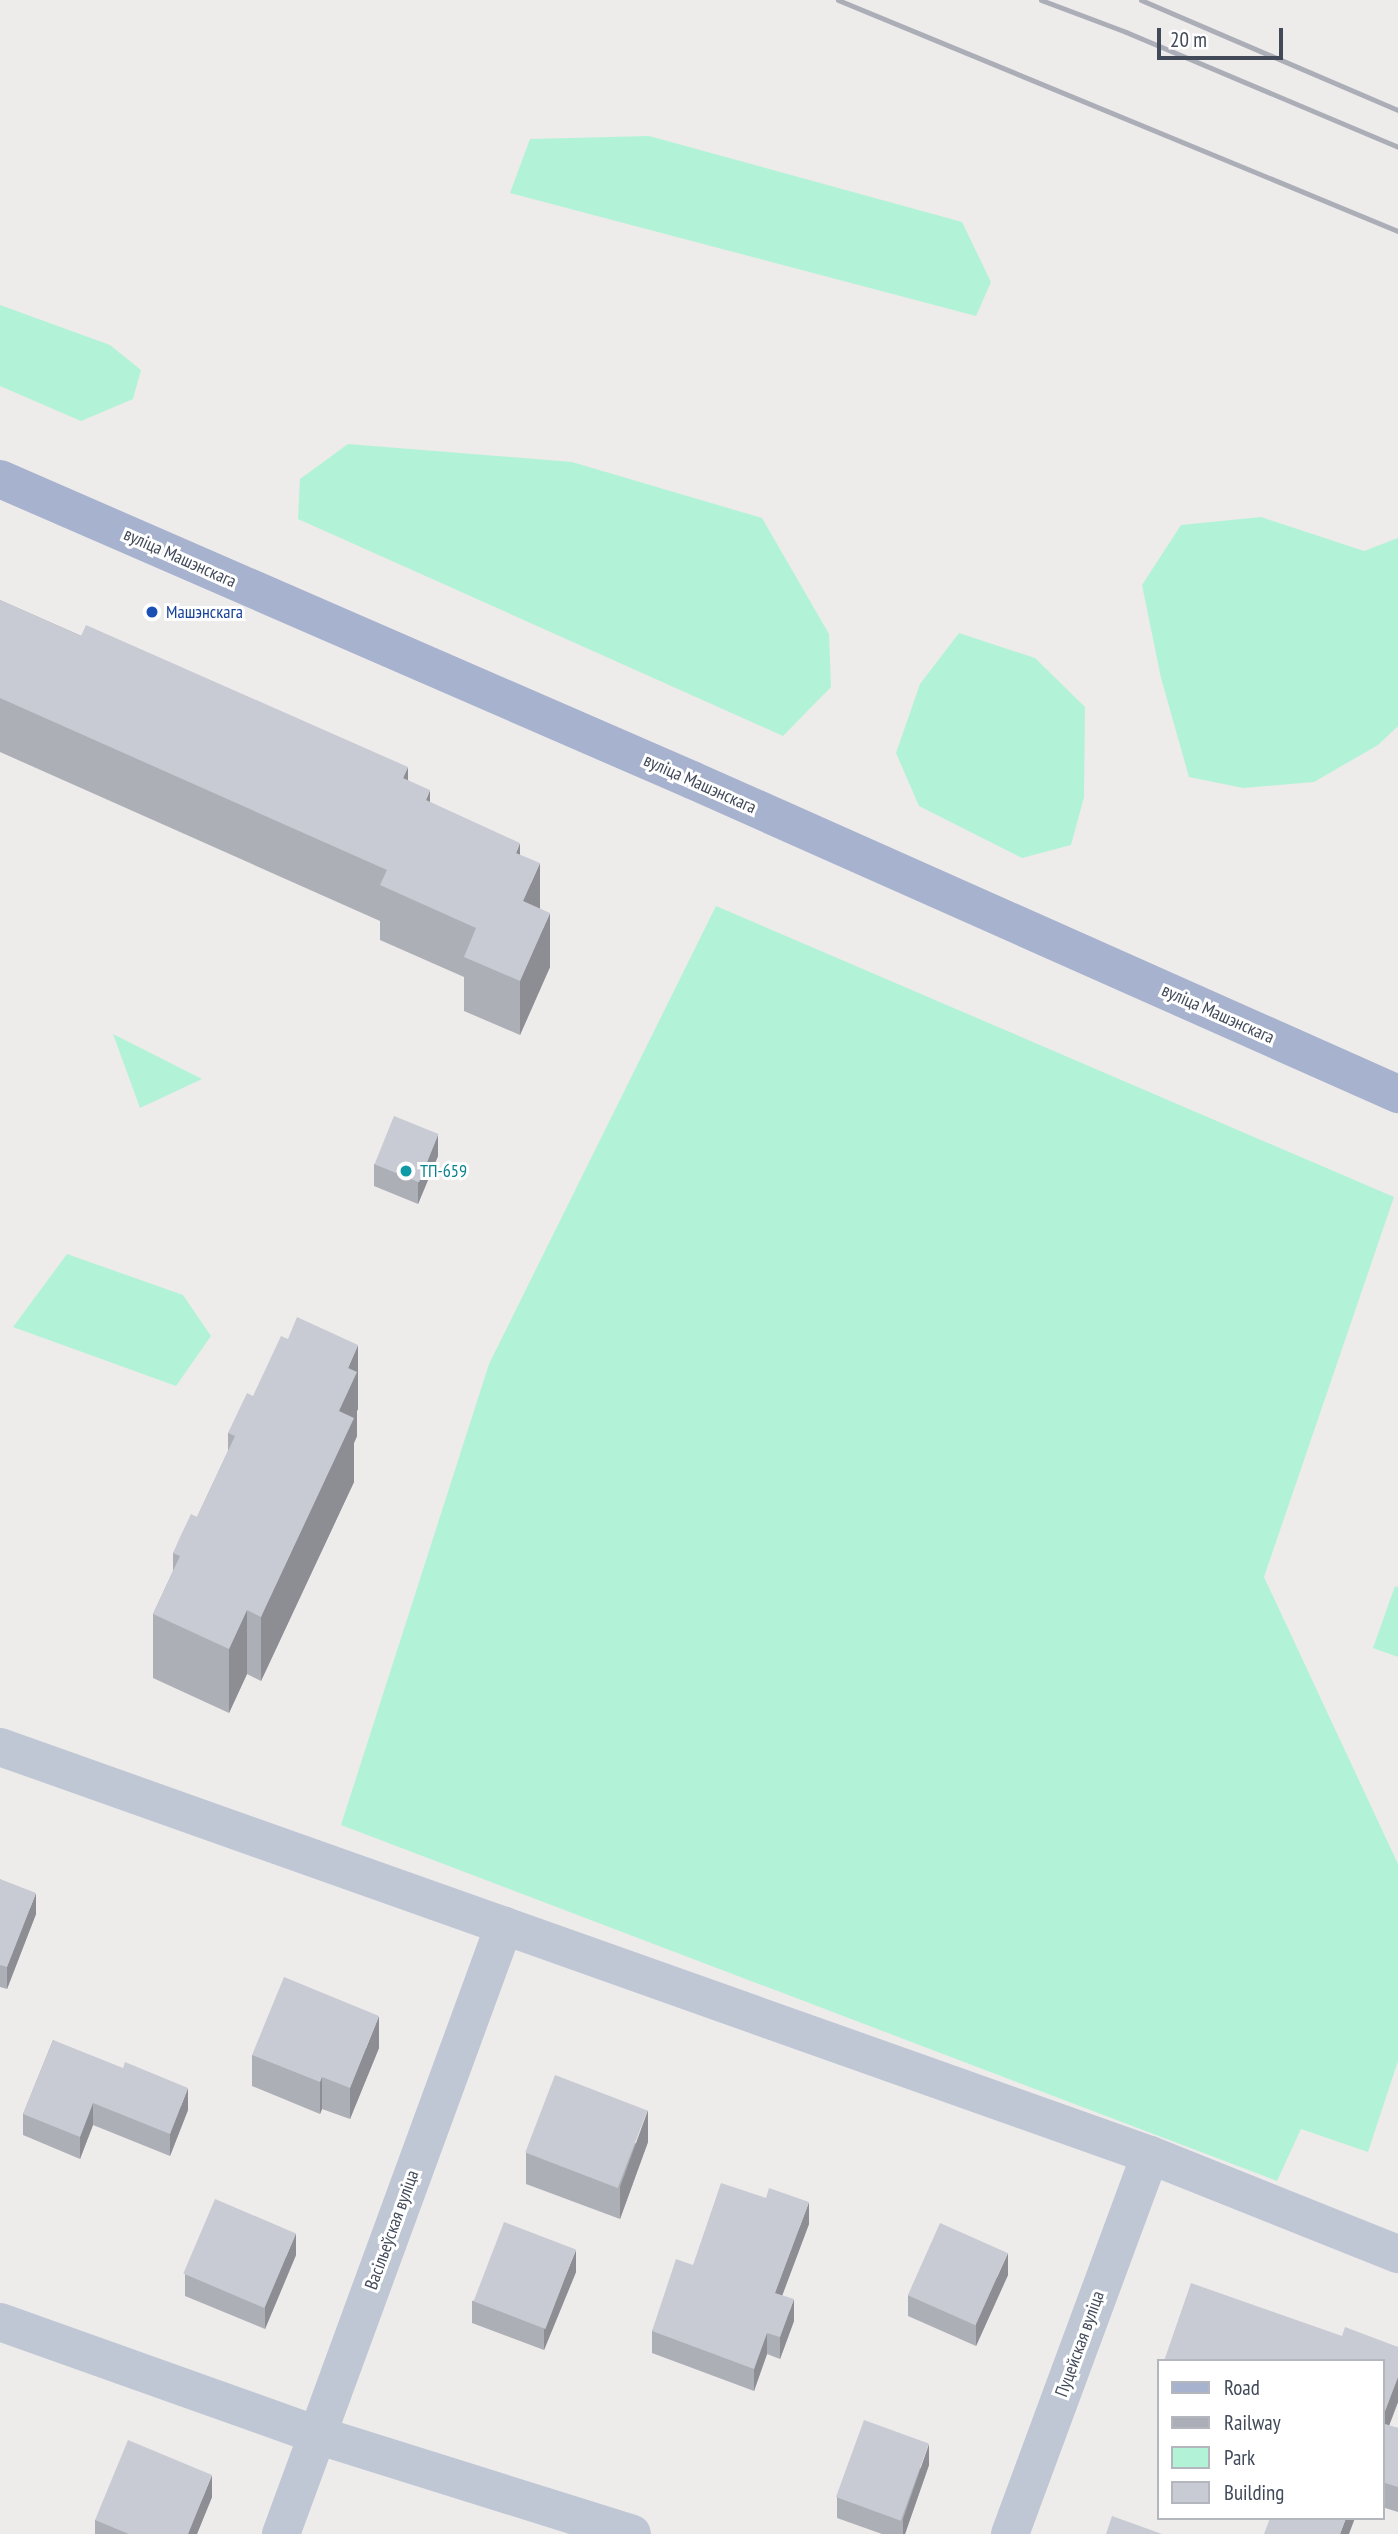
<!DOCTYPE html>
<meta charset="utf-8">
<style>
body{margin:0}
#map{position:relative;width:1398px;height:2534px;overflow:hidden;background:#eeebeb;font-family:"PT Sans Narrow",sans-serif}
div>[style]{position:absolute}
.green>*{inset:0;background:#b2f3d8}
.minor>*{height:38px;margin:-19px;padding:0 19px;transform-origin:19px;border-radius:19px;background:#bfc7d5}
.major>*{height:38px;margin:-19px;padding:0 19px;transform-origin:19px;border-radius:19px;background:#a7b3ce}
.rail>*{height:5px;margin:-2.5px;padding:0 2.5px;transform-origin:2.5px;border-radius:2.5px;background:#acaeb7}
.wall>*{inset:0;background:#adafb6}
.shaded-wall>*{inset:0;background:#8d8e94}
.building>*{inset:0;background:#c9cbd4;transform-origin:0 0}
.dots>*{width:19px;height:19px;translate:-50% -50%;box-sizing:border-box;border:4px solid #fff;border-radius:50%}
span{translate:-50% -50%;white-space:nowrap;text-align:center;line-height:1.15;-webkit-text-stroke:6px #fff;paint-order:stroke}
.street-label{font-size:18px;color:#424a5a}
.transit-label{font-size:18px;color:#164399}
.left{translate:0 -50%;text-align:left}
.culture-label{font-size:18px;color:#0d838f}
.legend{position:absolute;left:1157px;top:2359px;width:228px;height:161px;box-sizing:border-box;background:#fff;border:2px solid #b3b7bd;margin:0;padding:9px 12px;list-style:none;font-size:21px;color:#424a5a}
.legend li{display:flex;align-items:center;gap:14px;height:35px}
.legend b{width:35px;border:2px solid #b3b7bd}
.scale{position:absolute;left:1157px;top:28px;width:126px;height:32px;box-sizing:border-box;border:4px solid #424a5a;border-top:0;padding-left:9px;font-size:21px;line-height:24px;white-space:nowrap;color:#424a5a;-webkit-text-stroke:5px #fff;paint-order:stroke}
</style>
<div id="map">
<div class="green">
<div style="clip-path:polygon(649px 136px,962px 222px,991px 282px,976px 316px,510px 193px,530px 139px)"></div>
<div style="clip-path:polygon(0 305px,110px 345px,141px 370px,133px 399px,81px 421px,0 386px)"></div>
<div style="clip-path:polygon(348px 444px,572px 462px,762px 518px,829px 634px,831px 687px,783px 736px,298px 519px,300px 479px)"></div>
<div style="clip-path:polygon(1261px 517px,1364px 551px,1398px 538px,1398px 726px,1378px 745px,1314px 782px,1243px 788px,1189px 777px,1161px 678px,1142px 585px,1181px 525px)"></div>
<div style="clip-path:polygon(959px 633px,1035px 658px,1085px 707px,1084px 797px,1071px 845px,1022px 858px,919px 806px,896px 753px,920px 684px)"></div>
<div style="clip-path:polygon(716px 906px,1394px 1197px,1264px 1577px,1398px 1864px,1398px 2061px,1368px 2152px,1301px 2129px,1277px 2181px,341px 1825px,489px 1364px)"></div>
<div style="clip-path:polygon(113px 1034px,202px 1079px,140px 1108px)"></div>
<div style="clip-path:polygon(67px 1254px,183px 1295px,211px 1336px,176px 1386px,13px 1327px)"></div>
<div style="clip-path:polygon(1395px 1586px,1398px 1587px,1398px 1657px,1373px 1648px)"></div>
</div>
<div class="minor">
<div style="left:0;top:1747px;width:1220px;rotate:19.53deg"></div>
<div style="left:1150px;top:2155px;width:267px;rotate:21.8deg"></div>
<div style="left:0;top:2322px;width:337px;rotate:19.6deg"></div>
<div style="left:317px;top:2435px;width:330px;rotate:17.4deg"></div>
<div style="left:281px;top:2534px;width:648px;rotate:-69.86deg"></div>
<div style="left:1010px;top:2534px;width:404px;rotate:-69.7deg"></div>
</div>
<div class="major">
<div style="left:0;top:479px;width:755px;rotate:23.51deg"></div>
<div style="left:692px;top:780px;width:773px;rotate:23.98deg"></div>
</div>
<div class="rail">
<div style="left:838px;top:0;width:606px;rotate:22.42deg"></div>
<div style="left:1041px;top:0;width:91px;rotate:20.6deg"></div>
<div style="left:1126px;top:32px;width:295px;rotate:22.9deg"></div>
<div style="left:1141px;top:0;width:280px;rotate:23.2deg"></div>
</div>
<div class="wall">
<div style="clip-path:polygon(0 600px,408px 780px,430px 802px,520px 855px,540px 908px,550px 967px,520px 1035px,464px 1011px,464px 977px,380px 940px,380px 921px,0 752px)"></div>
<div style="clip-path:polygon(438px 1156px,418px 1204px,374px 1186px,374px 1164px)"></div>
<div style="clip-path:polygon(253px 1396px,358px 1409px,357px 1411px,357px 1436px,354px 1443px,354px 1482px,261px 1681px,247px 1674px,229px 1713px,153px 1678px,153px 1614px,173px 1571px,173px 1553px,197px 1517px,228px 1451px,228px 1433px)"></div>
<div style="clip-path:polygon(0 1879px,36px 1914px,7px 1989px,0 1987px)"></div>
<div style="clip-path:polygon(53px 2040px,188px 2110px,170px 2156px,93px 2125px,80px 2159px,23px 2135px,23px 2114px)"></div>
<div style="clip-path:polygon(379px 2048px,350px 2119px,322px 2109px,320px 2114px,252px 2086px,252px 2055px)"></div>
<div style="clip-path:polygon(648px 2142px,620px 2219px,526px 2184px,526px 2153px)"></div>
<div style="clip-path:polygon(809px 2224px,782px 2295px,794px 2321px,780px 2359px,767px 2354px,754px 2391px,652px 2353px,652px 2331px,693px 2265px)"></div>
<div style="clip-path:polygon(296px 2255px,265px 2329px,185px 2296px,185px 2274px)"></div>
<div style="clip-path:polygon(576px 2272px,544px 2350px,472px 2323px,472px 2301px)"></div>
<div style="clip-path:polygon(1008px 2275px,976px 2346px,908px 2316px,908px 2295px)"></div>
<div style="clip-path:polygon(1342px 2336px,1398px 2347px,1398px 2402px,1389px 2426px,1398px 2428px,1398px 2512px,1382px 2507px,1382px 2361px)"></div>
<div style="clip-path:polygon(929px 2465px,905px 2534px,882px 2534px,837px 2518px,837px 2497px)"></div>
<div style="clip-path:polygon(212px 2497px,197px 2534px,95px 2534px,95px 2520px)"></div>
</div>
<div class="shaded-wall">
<div style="clip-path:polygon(408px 767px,408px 822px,403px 778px)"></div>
<div style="clip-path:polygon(430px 790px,430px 844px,426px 800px)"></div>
<div style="clip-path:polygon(520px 843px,520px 897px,516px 853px)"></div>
<div style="clip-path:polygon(540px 863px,540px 917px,523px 901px)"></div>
<div style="clip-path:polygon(550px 913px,550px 967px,520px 1035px,520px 981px)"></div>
<div style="clip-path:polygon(438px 1134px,438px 1156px,418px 1204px,418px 1183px)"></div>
<div style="clip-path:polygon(358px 1345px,358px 1409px,357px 1411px,357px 1436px,354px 1443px,354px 1482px,261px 1681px,261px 1617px,339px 1411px,348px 1368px)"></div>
<div style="clip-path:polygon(247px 1610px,247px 1674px,229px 1713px,229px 1649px)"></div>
<div style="clip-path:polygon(36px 1893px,36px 1914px,7px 1989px,7px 1967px)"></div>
<div style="clip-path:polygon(379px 2016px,379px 2048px,350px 2119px,350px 2088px)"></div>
<div style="clip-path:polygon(322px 2077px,322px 2109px,320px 2114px,320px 2082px)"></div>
<div style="clip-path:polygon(188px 2088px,188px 2110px,170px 2156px,170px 2134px)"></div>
<div style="clip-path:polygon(93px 2103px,93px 2125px,80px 2159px,80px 2137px)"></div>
<div style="clip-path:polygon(648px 2110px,648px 2142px,620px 2219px,620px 2187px)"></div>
<div style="clip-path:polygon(809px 2202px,809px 2224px,775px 2315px,775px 2293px)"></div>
<div style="clip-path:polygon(296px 2233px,296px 2255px,265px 2329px,265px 2307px)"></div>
<div style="clip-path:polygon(576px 2250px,576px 2272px,544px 2350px,544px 2329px)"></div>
<div style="clip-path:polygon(1008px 2253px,1008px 2275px,976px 2346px,976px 2324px)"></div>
<div style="clip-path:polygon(794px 2299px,794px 2321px,780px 2359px,780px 2337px)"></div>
<div style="clip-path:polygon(767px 2333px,767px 2354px,754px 2391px,754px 2369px)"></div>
<div style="clip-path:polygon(1398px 2377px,1398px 2402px,1382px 2444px,1382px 2419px)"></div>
<div style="clip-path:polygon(929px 2444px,929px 2465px,905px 2534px,903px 2534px,903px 2519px)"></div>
<div style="clip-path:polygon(212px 2475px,212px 2497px,197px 2534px,188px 2534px)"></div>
<div style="clip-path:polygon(1346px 2518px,1355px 2518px,1349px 2534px,1340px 2534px)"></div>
</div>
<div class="building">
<div style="clip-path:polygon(0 600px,81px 636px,86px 625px,408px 767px,403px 778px,430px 790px,426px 800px,520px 843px,516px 853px,540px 863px,523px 901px,550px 913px,520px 981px,464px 957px,476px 928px,380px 885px,387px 870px,0 698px)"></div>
<div style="left:394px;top:1116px;width:48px;height:52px;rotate:22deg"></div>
<div style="clip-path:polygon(297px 1317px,358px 1345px,348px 1368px,357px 1372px,339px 1411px,354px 1418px,261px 1617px,247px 1610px,229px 1649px,153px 1614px,180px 1556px,173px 1553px,181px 1535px,191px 1514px,197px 1517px,235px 1436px,228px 1433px,247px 1393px,253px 1396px,281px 1336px,288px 1339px)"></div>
<div style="clip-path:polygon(0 1879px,36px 1893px,7px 1967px,0 1965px)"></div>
<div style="clip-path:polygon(284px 1977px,379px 2016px,350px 2088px,322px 2077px,320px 2082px,252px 2055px)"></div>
<div style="clip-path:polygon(53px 2040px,123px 2068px,125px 2062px,188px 2088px,170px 2134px,93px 2103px,80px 2137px,23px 2114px)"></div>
<div style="left:555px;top:2075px;width:99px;height:83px;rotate:21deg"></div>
<div style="clip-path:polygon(721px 2183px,766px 2198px,769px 2188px,809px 2202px,775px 2293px,794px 2299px,780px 2337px,767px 2333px,754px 2369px,652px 2331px,676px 2259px,693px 2265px)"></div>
<div style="left:215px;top:2199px;width:88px;height:81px;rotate:23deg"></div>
<div style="left:504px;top:2222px;width:77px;height:85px;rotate:21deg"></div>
<div style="left:940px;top:2223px;width:74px;height:79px;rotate:24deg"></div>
<div style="clip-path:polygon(1191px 2283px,1342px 2336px,1345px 2327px,1398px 2347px,1398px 2377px,1382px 2419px,1382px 2361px,1164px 2361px)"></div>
<div style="left:864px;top:2420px;width:69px;height:82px;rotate:20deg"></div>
<div style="clip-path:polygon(1382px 2423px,1398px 2428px,1398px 2487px,1382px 2482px)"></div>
<div style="clip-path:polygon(128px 2440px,212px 2475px,188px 2534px,129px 2534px,95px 2520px)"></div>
<div style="clip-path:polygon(1112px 2516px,1162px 2534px,1106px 2534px)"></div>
<div style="clip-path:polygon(1270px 2518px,1346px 2518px,1340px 2534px,1264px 2534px)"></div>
</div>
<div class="dots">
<div style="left:152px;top:612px;background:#1a4fb4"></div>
<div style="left:406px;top:1171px;background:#0f9aa8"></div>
</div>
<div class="street-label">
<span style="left:180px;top:558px;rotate:24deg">вуліца Машэнскага</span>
<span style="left:700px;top:784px;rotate:24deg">вуліца Машэнскага</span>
<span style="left:1218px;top:1014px;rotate:24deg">вуліца Машэнскага</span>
<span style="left:392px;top:2230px;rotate:-70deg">Васільеўская вуліца</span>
<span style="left:1080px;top:2344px;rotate:-70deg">Пуцейская вуліца</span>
</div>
<div class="transit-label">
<span class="left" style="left:166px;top:612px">Машэнскага</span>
</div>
<div class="culture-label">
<span class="left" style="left:420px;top:1171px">ТП-659</span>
</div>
<ul class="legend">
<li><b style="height:9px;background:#a7b3ce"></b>Road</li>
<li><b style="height:9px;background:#acaeb7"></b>Railway</li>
<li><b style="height:19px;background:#b2f3d8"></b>Park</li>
<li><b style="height:19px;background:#c9cbd4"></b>Building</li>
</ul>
<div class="scale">20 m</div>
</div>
